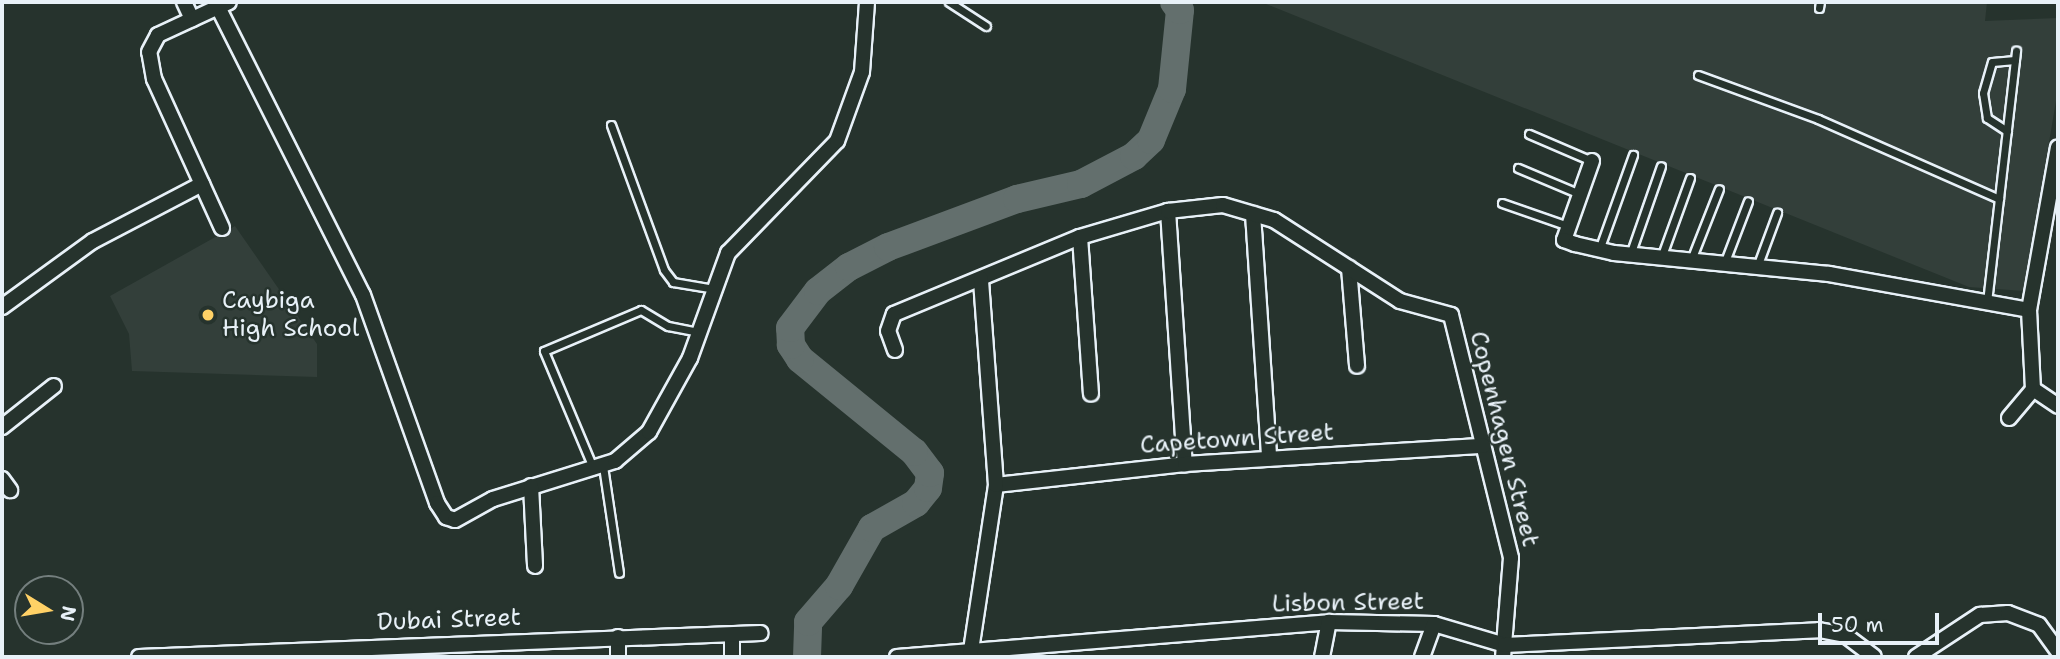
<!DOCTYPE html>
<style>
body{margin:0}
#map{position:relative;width:2060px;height:659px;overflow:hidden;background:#26332d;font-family:"Shantell Sans",sans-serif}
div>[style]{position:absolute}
.built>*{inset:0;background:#333f3a}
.river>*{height:28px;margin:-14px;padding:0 14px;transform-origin:14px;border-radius:14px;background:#636f6d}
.roads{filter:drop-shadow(2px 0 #e8f1f8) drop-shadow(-2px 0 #e8f1f8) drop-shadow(0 2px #e8f1f8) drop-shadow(0 -2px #e8f1f8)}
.lane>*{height:7px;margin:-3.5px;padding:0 3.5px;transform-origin:3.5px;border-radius:3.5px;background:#26332d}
.street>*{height:14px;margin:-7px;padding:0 7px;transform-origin:7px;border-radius:7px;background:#26332d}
.dots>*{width:19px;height:19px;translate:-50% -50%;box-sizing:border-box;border:4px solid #26332d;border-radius:50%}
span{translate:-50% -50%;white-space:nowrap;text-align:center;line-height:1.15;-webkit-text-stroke:5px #26332d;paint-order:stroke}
.poi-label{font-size:24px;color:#e8f1f8}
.left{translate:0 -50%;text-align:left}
.street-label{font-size:24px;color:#e8f1f8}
.frame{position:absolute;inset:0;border:4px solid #e8f1f8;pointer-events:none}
.north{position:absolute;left:14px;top:575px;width:70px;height:70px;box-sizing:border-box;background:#26332d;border:2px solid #747f7e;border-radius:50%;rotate:101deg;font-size:19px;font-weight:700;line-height:28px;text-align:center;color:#e8f1f8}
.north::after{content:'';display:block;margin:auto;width:24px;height:32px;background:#ffd166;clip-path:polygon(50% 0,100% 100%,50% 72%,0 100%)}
.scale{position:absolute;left:1818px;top:613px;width:121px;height:32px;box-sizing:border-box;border:4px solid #e8f1f8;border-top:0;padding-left:9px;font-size:21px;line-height:24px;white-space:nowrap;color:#e8f1f8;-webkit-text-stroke:5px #26332d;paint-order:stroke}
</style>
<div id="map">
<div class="built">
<div style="clip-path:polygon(1261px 2px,1987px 2px,1985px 21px,2058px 18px,2058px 89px,2024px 291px,1969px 287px)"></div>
<div style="clip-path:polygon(235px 226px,317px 344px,317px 377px,132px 371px,129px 334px,110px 296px)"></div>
</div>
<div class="river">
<div style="left:807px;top:657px;width:35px;rotate:-88deg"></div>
<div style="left:808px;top:622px;width:48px;rotate:-49.3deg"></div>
<div style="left:839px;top:586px;width:67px;rotate:-60.4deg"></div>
<div style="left:872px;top:528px;width:51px;rotate:-29.6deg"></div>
<div style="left:916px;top:503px;width:19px;rotate:-51deg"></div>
<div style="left:928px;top:488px;width:15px;rotate:-82deg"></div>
<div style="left:930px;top:473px;width:26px;rotate:-127deg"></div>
<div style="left:914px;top:452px;width:147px;rotate:-140.8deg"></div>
<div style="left:800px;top:359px;width:17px;rotate:-123deg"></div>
<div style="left:791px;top:345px;width:17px;rotate:-93deg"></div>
<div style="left:790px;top:328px;width:46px;rotate:-52.9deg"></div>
<div style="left:818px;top:291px;width:39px;rotate:-38deg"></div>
<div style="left:849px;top:267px;width:44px;rotate:-27.1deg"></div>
<div style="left:888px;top:247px;width:138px;rotate:-20.4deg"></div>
<div style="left:1017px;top:199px;width:66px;rotate:-13.2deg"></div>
<div style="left:1081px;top:184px;width:60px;rotate:-27.8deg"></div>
<div style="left:1134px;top:156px;width:23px;rotate:-43deg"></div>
<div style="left:1151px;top:140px;width:55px;rotate:-67.6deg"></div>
<div style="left:1172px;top:89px;width:79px;rotate:-84.2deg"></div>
<div style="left:1180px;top:10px;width:10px;rotate:-127deg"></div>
</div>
<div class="roads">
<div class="lane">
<div style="left:949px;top:2px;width:44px;rotate:33deg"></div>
<div style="left:1819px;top:8px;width:6px;rotate:-81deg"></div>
<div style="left:1698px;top:75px;width:128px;rotate:20.1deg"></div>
<div style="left:1818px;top:119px;width:198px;rotate:23.8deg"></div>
<div style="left:611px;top:125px;width:154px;rotate:69.9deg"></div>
<div style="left:664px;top:270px;width:15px;rotate:53deg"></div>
<div style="left:673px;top:282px;width:43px;rotate:9.5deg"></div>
<div style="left:2007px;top:131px;width:24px;rotate:-147deg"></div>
<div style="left:1987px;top:118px;width:25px;rotate:-99deg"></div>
<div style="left:1983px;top:93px;width:32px;rotate:-74deg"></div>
<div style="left:1992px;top:62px;width:23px;rotate:-5deg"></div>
<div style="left:1529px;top:134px;width:69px;rotate:23.2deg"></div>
<div style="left:1518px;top:168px;width:67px;rotate:22.8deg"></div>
<div style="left:1502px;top:203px;width:70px;rotate:19.2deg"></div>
<div style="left:1599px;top:250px;width:101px;rotate:-70.3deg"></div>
<div style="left:1630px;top:255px;width:94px;rotate:-70.8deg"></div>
<div style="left:1661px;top:258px;width:85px;rotate:-70.1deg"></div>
<div style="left:1691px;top:260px;width:76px;rotate:-68.5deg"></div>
<div style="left:1724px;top:264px;width:67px;rotate:-69.1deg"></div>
<div style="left:1757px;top:267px;width:58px;rotate:-69.7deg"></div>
<div style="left:1987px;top:302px;width:253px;rotate:-83.4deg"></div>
<div style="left:603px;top:466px;width:108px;rotate:81.5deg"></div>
<div style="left:594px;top:470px;width:129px;rotate:-112.8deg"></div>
<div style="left:544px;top:351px;width:105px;rotate:-22.9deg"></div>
<div style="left:641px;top:310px;width:31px;rotate:31deg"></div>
<div style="left:668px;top:326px;width:32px;rotate:11deg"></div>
</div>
<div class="street">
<div style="left:184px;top:2px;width:19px;rotate:65deg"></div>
<div style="left:218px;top:7px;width:322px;rotate:63.3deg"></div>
<div style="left:363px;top:295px;width:221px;rotate:70.4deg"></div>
<div style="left:437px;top:503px;width:17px;rotate:57deg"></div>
<div style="left:446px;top:517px;width:9px;rotate:18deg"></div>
<div style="left:455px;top:520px;width:43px;rotate:-28.9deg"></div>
<div style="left:493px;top:499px;width:128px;rotate:-17.3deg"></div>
<div style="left:615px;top:461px;width:45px;rotate:-40.5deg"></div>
<div style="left:649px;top:432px;width:85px;rotate:-61deg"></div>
<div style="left:690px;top:358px;width:112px;rotate:-70.1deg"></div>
<div style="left:728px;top:253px;width:156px;rotate:-45.8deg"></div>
<div style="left:837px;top:141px;width:73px;rotate:-70.1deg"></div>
<div style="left:862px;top:72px;width:70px;rotate:-85.9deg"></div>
<div style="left:1592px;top:161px;width:84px;rotate:109.5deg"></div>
<div style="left:1564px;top:240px;width:12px;rotate:20deg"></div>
<div style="left:1575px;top:244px;width:40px;rotate:13deg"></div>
<div style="left:1614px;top:253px;width:216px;rotate:5.6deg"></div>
<div style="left:1829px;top:274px;width:203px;rotate:10.2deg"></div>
<div style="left:1168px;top:211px;width:254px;rotate:86.2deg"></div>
<div style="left:1253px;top:214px;width:245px;rotate:86.2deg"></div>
<div style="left:222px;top:228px;width:164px;rotate:-114.5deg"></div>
<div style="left:154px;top:79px;width:27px;rotate:-100deg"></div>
<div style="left:149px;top:52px;width:19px;rotate:-62deg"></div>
<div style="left:158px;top:35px;width:78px;rotate:-24.9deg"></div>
<div style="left:1080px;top:237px;width:157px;rotate:86deg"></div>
<div style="left:1349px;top:268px;width:98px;rotate:85.3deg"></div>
<div style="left:2px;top:307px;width:112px;rotate:-36deg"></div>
<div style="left:93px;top:241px;width:123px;rotate:-27.6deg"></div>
<div style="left:895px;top:350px;width:20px;rotate:-110deg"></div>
<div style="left:888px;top:331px;width:18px;rotate:-71deg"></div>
<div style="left:894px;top:314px;width:201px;rotate:-22.5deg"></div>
<div style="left:1080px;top:237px;width:92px;rotate:-16.5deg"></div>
<div style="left:1168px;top:211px;width:55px;rotate:-6.2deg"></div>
<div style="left:1223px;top:205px;width:53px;rotate:16.4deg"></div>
<div style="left:1274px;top:220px;width:150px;rotate:32.7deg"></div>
<div style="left:1400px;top:301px;width:53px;rotate:15.4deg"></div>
<div style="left:1451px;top:315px;width:250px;rotate:76.1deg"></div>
<div style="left:1511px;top:558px;width:99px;rotate:94.6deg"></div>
<div style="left:2033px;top:389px;width:30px;rotate:34deg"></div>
<div style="left:2009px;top:418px;width:38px;rotate:-50deg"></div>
<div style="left:2033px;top:389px;width:79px;rotate:-92.9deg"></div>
<div style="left:2029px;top:310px;width:165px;rotate:-79.9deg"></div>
<div style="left:2px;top:427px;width:66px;rotate:-38.3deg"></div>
<div style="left:2px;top:479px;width:14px;rotate:54deg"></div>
<div style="left:996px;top:485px;width:190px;rotate:-6.3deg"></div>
<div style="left:1185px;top:464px;width:299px;rotate:-3.5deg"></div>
<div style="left:531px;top:486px;width:80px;rotate:87.1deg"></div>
<div style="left:732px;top:635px;width:22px;rotate:90deg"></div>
<div style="left:618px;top:637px;width:20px;rotate:90deg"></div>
<div style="left:139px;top:657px;width:622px;rotate:-2.21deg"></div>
<div style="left:897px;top:657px;width:433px;rotate:-4.6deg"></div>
<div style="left:1329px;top:622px;width:105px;rotate:1.1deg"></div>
<div style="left:1434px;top:624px;width:74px;rotate:16.5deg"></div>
<div style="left:1505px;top:645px;width:314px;rotate:-2.7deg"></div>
<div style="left:1819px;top:630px;width:26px;rotate:11deg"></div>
<div style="left:1845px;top:635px;width:36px;rotate:37deg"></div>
<div style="left:970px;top:657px;width:174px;rotate:-81.4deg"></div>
<div style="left:996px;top:485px;width:207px;rotate:-94.2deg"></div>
<div style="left:1322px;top:657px;width:36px;rotate:-79deg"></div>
<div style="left:1422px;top:657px;width:35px;rotate:-70deg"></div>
<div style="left:1916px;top:657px;width:77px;rotate:-33.3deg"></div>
<div style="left:1980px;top:615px;width:28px;rotate:-4deg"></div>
<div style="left:2008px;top:613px;width:33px;rotate:21deg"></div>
<div style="left:2039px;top:625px;width:32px;rotate:54deg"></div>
</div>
</div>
<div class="dots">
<div style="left:208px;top:315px;background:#ffd166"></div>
</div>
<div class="poi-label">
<span class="left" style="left:222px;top:315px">Caybiga<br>High School</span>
</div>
<div class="street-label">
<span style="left:1237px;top:439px;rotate:-4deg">Capetown Street</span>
<span style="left:1504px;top:439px;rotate:76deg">Copenhagen Street</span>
<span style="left:1348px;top:603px;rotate:-1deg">Lisbon Street</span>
<span style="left:449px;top:620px;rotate:-2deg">Dubai Street</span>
</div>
<div class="frame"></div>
<div class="north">N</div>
<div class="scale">50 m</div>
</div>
